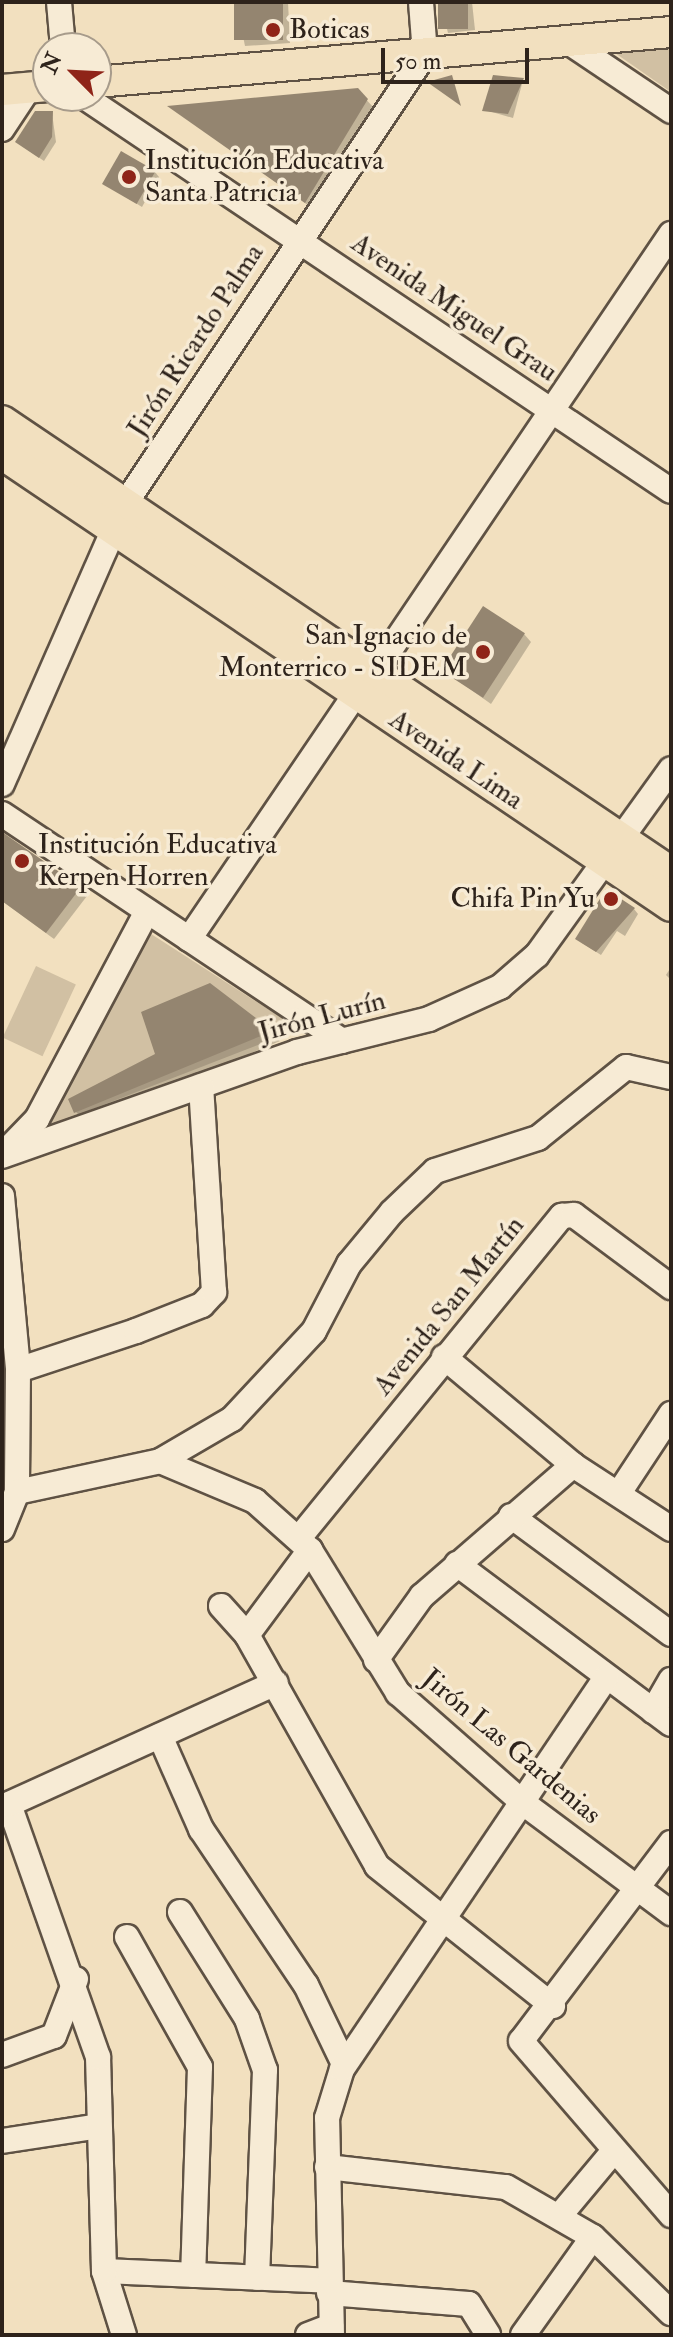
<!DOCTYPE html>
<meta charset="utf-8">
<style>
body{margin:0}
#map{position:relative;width:673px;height:2337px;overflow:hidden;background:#f2e0bf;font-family:"IM FELL Double Pica",serif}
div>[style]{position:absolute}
.green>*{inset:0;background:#d1c0a3;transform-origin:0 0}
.shadow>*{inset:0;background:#0003}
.building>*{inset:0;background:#948570;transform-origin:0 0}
.roads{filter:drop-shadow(2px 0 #5f5244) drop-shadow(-2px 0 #5f5244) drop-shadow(0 2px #5f5244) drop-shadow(0 -2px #5f5244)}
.minor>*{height:24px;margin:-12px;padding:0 12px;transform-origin:12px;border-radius:12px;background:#f7ebd5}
.major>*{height:30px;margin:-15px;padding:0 15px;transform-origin:15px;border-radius:15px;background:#f2e0bf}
.dots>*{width:22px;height:22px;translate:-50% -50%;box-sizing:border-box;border:4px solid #f7ebd5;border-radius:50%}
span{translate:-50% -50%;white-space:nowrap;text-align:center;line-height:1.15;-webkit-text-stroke:7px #f7ebd5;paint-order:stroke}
.poi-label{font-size:28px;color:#2e231b}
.left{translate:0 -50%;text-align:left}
.right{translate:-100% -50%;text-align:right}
.street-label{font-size:28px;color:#2e231b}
.frame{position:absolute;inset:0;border:4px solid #2e231b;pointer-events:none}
.north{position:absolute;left:32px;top:32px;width:80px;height:80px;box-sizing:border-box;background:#f7ebd5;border:2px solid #a79b8b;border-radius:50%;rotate:294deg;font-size:22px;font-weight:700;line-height:32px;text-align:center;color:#2e231b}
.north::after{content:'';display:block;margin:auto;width:28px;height:36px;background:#8f2418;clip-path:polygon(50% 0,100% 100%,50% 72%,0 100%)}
.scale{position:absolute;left:381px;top:48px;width:148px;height:36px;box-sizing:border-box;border:4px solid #2e231b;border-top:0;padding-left:10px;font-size:24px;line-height:28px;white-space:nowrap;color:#2e231b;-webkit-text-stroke:6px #f7ebd5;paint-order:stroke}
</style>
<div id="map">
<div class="green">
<div style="clip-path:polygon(671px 48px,671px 92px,615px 53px)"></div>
<div style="clip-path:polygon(148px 932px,299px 1029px,36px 1131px)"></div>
<div style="left:36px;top:966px;width:44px;height:79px;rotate:25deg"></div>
</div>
<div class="shadow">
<div style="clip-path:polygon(236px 2px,288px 2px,290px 43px,245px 46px)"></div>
<div style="clip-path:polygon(440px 2px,472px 2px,475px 30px,448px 33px)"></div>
<div style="clip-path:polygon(523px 80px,513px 118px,485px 110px)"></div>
<div style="clip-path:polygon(357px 90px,377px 111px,316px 211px,171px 107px)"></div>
<div style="clip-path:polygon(52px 113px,56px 142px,44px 161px,22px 146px)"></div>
<div style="clip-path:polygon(155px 172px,159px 177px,142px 207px,105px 184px)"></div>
<div style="clip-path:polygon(524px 634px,531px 642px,491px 704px,443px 670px)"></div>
<div style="clip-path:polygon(2px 838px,87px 896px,54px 939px,2px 901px)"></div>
<div style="clip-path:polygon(634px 909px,638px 914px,625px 936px,617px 931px,601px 955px,582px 943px)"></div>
<div style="clip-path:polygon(671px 967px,671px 980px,666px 975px)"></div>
<div style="clip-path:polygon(210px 985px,280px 1041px,86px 1122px,76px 1112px,158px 1055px)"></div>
</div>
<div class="building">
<div style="left:234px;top:2px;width:49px;height:38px"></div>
<div style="left:438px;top:2px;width:30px;height:27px"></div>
<div style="clip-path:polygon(452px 75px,461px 106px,427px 82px)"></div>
<div style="clip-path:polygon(493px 75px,524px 78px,508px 114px,482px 111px)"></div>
<div style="clip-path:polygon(358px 88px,368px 99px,305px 203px,167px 106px)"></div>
<div style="clip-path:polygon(35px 111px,53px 111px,52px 137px,39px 158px,15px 142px)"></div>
<div style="left:121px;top:151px;width:40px;height:38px;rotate:30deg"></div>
<div style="left:483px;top:606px;width:50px;height:77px;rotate:33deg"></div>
<div style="clip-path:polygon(2px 832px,81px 887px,46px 933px,2px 901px)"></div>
<div style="clip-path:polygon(606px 889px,635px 908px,596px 952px,575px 939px)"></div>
<div style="clip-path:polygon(210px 983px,273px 1031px,74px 1113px,68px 1099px,155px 1054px,141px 1012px)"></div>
</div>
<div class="roads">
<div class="minor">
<div style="left:59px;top:2px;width:46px;rotate:85deg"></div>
<div style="left:567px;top:41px;width:125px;rotate:33.9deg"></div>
<div style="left:83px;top:96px;width:708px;rotate:33.89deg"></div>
<div style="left:2px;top:129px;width:49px;rotate:-56.6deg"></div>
<div style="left:375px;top:672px;width:529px;rotate:-55.95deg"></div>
<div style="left:2px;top:784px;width:306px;rotate:-66.3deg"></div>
<div style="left:125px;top:504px;width:541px;rotate:-56.31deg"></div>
<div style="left:425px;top:54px;width:52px;rotate:-94.4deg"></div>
<div style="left:2px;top:814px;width:409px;rotate:33.7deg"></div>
<div style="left:189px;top:939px;width:299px;rotate:-55.8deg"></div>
<div style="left:7px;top:1150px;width:43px;rotate:-45.9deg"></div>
<div style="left:37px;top:1119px;width:235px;rotate:-62.1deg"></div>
<div style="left:2px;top:1156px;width:313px;rotate:-19.4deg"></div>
<div style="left:297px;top:1052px;width:136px;rotate:-14deg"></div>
<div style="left:429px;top:1019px;width:78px;rotate:-24.3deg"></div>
<div style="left:500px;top:987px;width:49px;rotate:-40.9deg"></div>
<div style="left:537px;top:955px;width:229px;rotate:-54.2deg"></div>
<div style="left:2px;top:1196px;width:175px;rotate:84.7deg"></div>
<div style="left:18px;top:1370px;width:122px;rotate:90.5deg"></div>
<div style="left:17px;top:1492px;width:40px;rotate:112deg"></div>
<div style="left:444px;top:1357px;width:168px;rotate:39.9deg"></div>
<div style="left:573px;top:1465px;width:117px;rotate:33.1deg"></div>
<div style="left:18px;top:1370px;width:124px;rotate:-18.3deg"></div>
<div style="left:136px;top:1331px;width:71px;rotate:-21.5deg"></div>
<div style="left:202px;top:1305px;width:18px;rotate:-47deg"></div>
<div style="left:214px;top:1292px;width:206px;rotate:-93.6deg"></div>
<div style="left:160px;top:1461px;width:83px;rotate:-30.3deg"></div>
<div style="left:232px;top:1419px;width:120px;rotate:-47deg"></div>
<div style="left:314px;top:1331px;width:76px;rotate:-62.4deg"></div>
<div style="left:349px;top:1264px;width:67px;rotate:-50.4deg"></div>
<div style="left:392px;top:1212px;width:59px;rotate:-43.6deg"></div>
<div style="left:435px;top:1171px;width:108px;rotate:-17.8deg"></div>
<div style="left:538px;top:1138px;width:113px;rotate:-38.9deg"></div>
<div style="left:626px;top:1067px;width:46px;rotate:12.5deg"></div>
<div style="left:17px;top:1492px;width:146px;rotate:-12.2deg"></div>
<div style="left:160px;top:1461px;width:103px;rotate:22.8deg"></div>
<div style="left:255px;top:1501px;width:74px;rotate:41.7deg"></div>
<div style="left:310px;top:1550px;width:168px;rotate:58.4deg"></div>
<div style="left:398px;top:1693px;width:165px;rotate:41.3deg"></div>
<div style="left:522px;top:1802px;width:186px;rotate:36.7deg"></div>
<div style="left:619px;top:1493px;width:95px;rotate:-56.6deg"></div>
<div style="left:511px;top:1516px;width:199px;rotate:36.4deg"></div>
<div style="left:299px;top:1538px;width:416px;rotate:-50.8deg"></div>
<div style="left:562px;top:1216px;width:12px;rotate:-5deg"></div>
<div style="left:574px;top:1215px;width:121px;rotate:36.6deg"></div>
<div style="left:457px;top:1564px;width:267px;rotate:36.8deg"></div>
<div style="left:221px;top:1606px;width:39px;rotate:48deg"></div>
<div style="left:247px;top:1635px;width:265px;rotate:60.6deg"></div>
<div style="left:377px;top:1866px;width:225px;rotate:38.5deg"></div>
<div style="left:247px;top:1635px;width:106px;rotate:-53.5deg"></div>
<div style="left:376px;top:1660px;width:79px;rotate:-54.3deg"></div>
<div style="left:422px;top:1596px;width:200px;rotate:-40.9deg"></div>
<div style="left:653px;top:1711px;width:36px;rotate:-60deg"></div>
<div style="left:160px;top:1736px;width:102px;rotate:66.2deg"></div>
<div style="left:201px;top:1829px;width:188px;rotate:56.1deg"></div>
<div style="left:306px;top:1985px;width:88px;rotate:64.3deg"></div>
<div style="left:671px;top:1843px;width:248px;rotate:127.1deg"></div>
<div style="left:521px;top:2041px;width:230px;rotate:49.2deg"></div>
<div style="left:180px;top:1912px;width:126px;rotate:57.9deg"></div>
<div style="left:247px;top:2019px;width:54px;rotate:70.6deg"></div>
<div style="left:265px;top:2070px;width:208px;rotate:92.2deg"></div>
<div style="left:127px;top:1937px;width:149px;rotate:60.7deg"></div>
<div style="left:200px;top:2067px;width:208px;rotate:91.9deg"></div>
<div style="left:2px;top:2055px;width:55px;rotate:-20.1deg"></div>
<div style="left:54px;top:2036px;width:61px;rotate:-68.9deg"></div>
<div style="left:2px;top:2141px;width:93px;rotate:-8.7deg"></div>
<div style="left:327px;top:2167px;width:180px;rotate:6.4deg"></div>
<div style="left:506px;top:2187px;width:100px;rotate:29.9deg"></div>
<div style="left:593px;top:2237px;width:109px;rotate:44.3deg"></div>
<div style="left:561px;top:2214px;width:80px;rotate:-50.1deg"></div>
<div style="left:104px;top:2271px;width:225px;rotate:2.5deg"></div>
<div style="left:329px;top:2293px;width:140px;rotate:4.5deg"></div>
<div style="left:469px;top:2304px;width:36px;rotate:58deg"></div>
<div style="left:124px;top:2335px;width:67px;rotate:-107.4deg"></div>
<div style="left:104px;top:2271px;width:214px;rotate:-91.6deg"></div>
<div style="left:98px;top:2057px;width:268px;rotate:-109.4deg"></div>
<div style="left:9px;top:1804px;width:293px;rotate:-24.4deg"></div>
<div style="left:308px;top:2335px;width:25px;rotate:-21deg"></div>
<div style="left:332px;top:2335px;width:217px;rotate:-91.3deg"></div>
<div style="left:327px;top:2118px;width:51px;rotate:-73deg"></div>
<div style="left:342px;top:2069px;width:472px;rotate:-56deg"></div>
<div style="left:523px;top:2335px;width:120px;rotate:-54.5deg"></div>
</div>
<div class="major">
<div style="left:96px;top:82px;width:577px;rotate:-4.97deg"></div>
<div style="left:2px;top:90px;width:46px;rotate:-5deg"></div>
<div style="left:2px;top:421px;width:807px;rotate:33.99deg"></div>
<div style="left:2px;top:454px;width:807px;rotate:34.04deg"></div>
</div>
</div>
<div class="dots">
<div style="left:273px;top:30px;background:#8f2418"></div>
<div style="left:129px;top:177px;background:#8f2418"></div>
<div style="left:483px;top:652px;background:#8f2418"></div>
<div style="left:22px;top:861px;background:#8f2418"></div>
<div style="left:611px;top:899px;background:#8f2418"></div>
</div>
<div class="poi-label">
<span class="left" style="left:289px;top:30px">Boticas</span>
<span class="left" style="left:145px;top:177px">Institución Educativa<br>Santa Patricia</span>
<span class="right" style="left:467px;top:652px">San Ignacio de<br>Monterrico - SIDEM</span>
<span class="left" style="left:38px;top:861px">Institución Educativa<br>Kerpen Horren</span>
<span class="right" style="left:595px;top:899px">Chifa Pin Yu</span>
</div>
<div class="street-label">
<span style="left:454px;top:308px;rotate:34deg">Avenida Miguel Grau</span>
<span style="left:196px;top:341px;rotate:-57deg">Jirón Ricardo Palma</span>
<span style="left:456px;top:760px;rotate:34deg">Avenida Lima</span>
<span style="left:322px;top:1017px;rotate:-15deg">Jirón Lurín</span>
<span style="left:449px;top:1306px;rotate:-51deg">Avenida San Martín</span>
<span style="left:511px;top:1747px;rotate:40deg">Jirón Las Gardenias</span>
</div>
<div class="frame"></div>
<div class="north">N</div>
<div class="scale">50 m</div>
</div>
